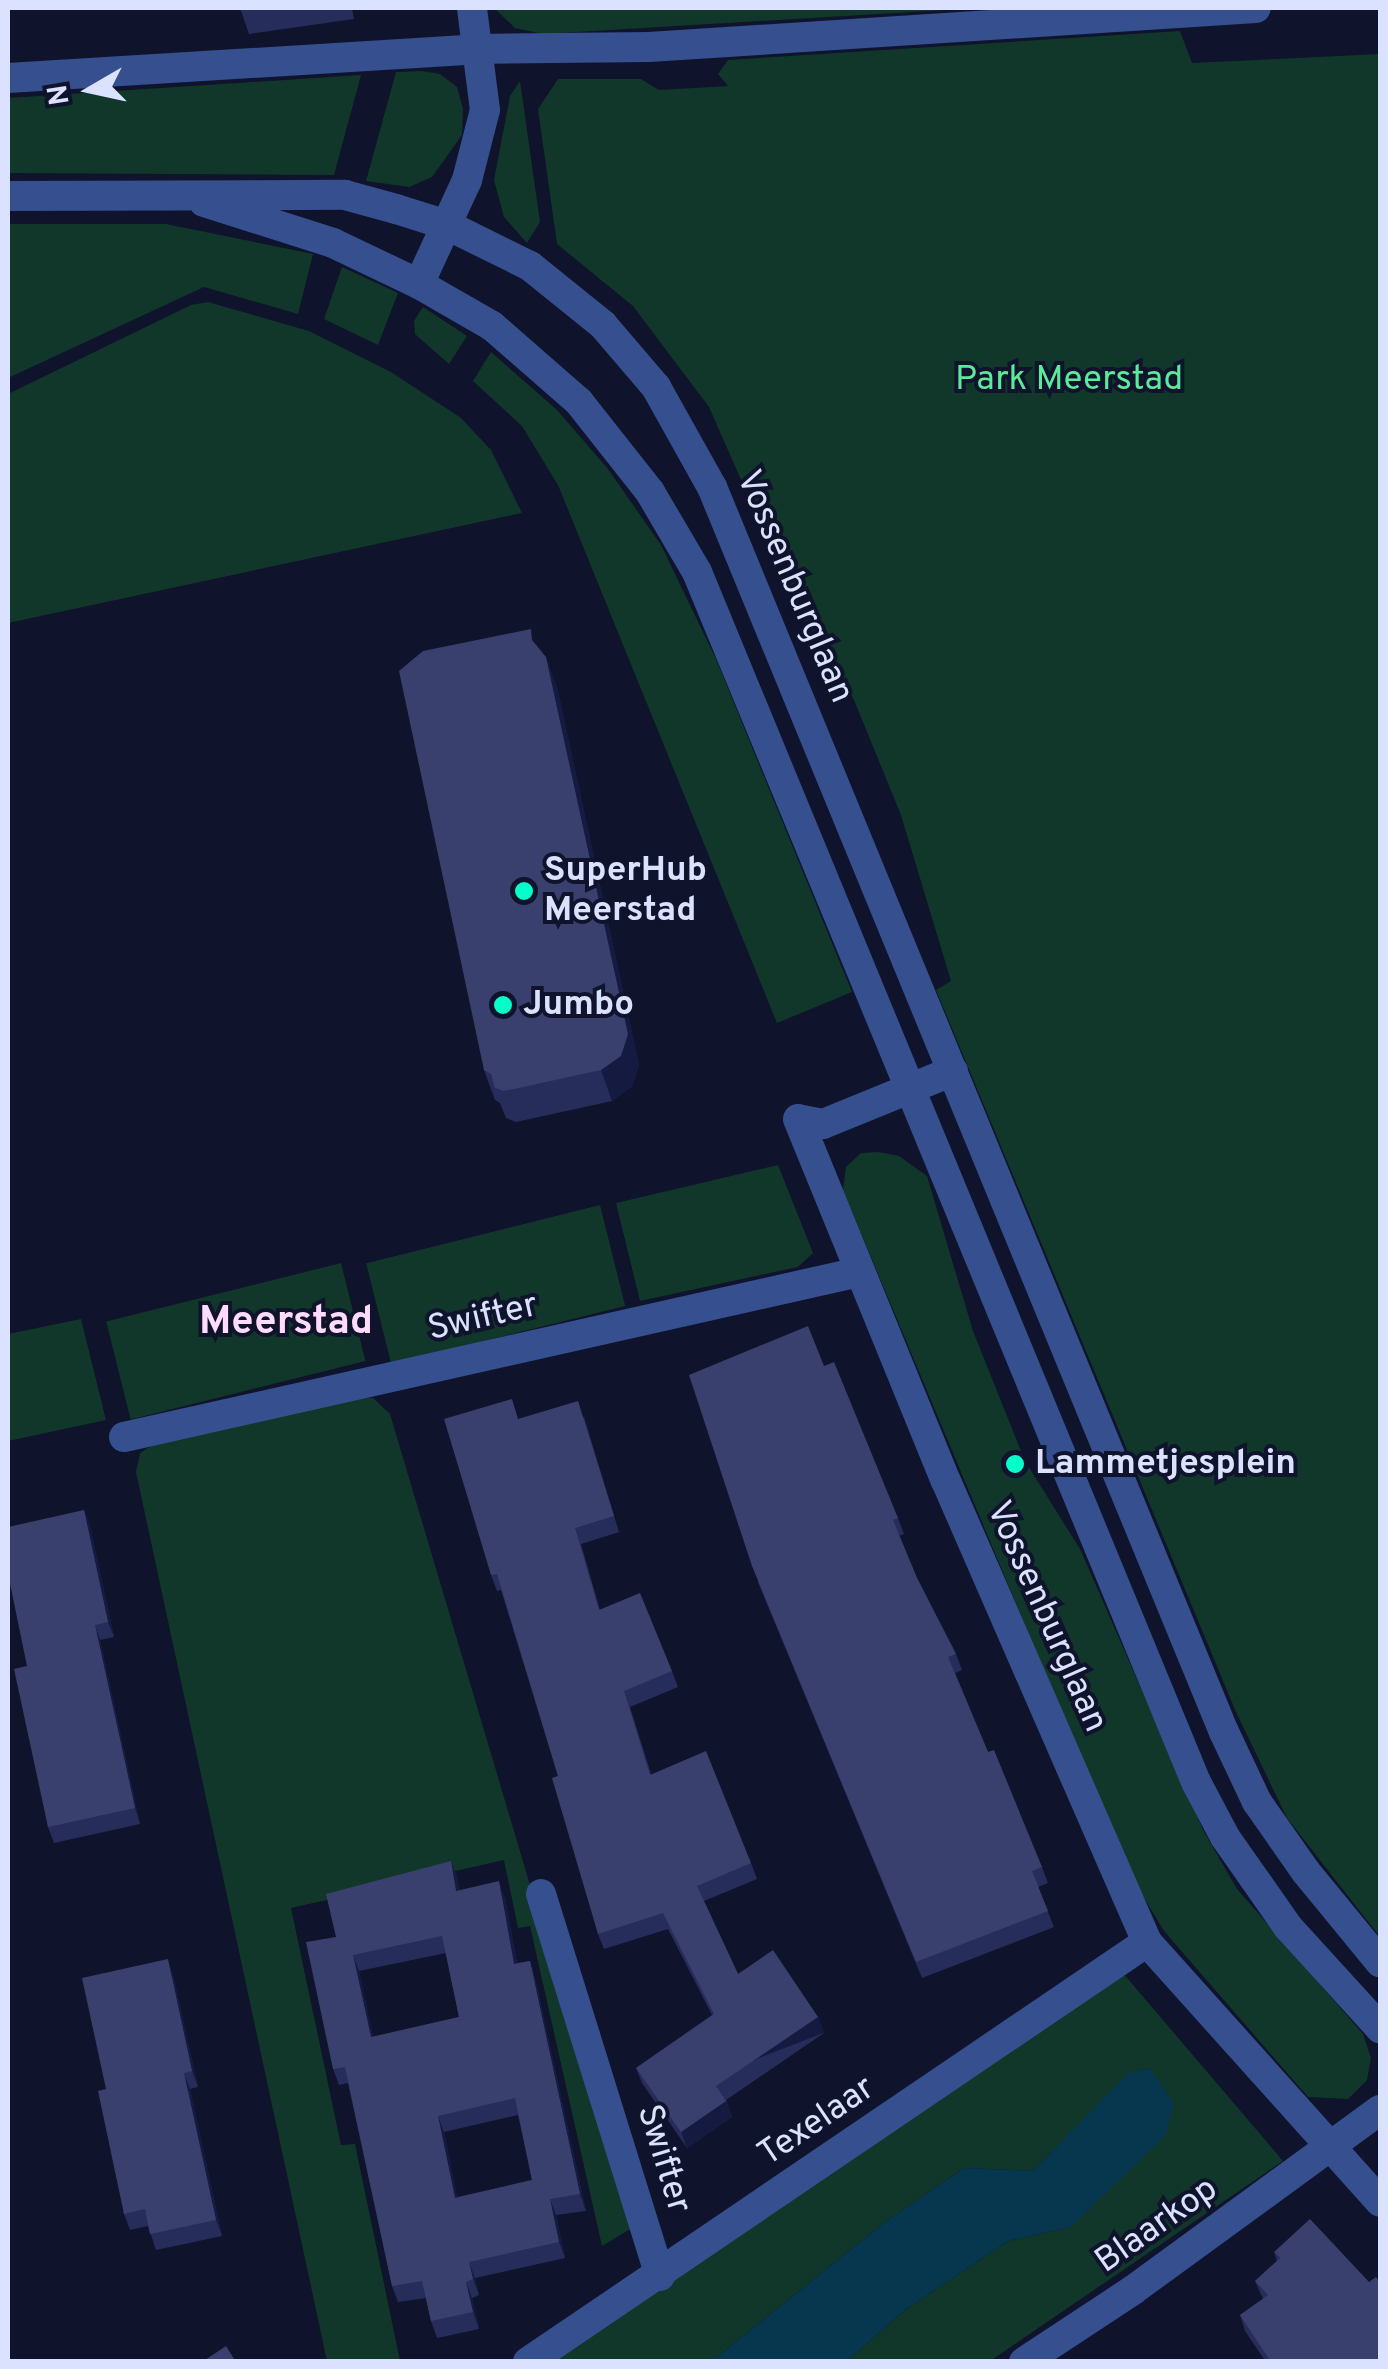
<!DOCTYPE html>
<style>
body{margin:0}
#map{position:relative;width:1388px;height:2369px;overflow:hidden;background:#0f132c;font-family:Overpass,sans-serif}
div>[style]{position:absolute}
.green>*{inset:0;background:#11372a;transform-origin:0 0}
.water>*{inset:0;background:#06374e}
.minor>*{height:30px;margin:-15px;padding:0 15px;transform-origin:15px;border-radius:15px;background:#364f8f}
.wall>*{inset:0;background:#272d5b}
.shaded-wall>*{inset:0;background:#151a41;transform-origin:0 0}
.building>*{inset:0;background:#3a406d}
.dots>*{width:28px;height:28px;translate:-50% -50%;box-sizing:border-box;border:5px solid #0f132c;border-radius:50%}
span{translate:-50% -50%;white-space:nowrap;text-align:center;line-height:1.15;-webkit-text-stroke:8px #0f132c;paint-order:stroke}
.park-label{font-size:35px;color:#5bea99}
.street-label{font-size:35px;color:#dae2ff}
.poi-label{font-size:35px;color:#dae2ff;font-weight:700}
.left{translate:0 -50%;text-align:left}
.quarter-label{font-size:40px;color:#ffdcfd;font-weight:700}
.frame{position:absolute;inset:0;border:10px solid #dae2ff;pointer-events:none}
.north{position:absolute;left:40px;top:40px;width:100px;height:100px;-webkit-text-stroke:8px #0f132c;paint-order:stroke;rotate:261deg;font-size:28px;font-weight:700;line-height:40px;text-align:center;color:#dae2ff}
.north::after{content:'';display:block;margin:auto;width:35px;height:45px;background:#dae2ff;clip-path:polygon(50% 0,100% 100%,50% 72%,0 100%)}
</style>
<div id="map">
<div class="green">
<div style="clip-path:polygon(494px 8px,979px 8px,543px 34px,515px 28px)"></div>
<div style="clip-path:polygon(1180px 31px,1192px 63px,1380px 54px,1380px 1937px,1287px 1818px,1236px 1712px,936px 990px,951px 981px,901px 815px,854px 700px,801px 616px,709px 407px,633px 306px,557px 244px,538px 109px,558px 79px,641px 79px,659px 90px,728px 86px,718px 74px,728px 60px)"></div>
<div style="clip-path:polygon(422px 71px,440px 74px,457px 87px,463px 109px,462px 135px,432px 177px,409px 187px,366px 181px,396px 72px)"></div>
<div style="clip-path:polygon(361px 75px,334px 175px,8px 173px,8px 98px)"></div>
<div style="clip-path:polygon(520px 81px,540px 222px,527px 243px,504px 217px,494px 180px,510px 96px)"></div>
<div style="clip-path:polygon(8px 224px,166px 224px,313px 254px,298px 314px,204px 287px,8px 378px)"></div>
<div style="clip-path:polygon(342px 267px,398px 293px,378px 345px,324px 319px)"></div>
<div style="clip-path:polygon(208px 302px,309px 331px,391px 372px,461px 418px,491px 450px,522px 513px,8px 623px,8px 394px,191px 305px)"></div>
<div style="clip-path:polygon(423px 307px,467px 336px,449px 364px,415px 334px,414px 321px)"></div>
<div style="clip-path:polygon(491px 352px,557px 410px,608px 469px,661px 545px,716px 659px,852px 992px,777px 1023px,558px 485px,522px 426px,473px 381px)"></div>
<div style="clip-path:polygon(878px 1152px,899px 1156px,927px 1176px,973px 1331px,1025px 1461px,1080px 1549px,1203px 1830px,1237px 1889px,1363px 2034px,1371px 2058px,1367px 2080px,1348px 2099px,1308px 2097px,1164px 1931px,1128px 1871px,843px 1190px,846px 1167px,861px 1153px)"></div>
<div style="clip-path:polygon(778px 1165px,813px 1253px,798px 1267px,640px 1301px,616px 1203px)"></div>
<div style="left:600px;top:1205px;width:104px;height:241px;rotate:76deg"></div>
<div style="left:341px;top:1263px;width:101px;height:242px;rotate:76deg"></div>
<div style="clip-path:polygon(81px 1319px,106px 1420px,8px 1441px,8px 1334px)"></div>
<div style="clip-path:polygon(353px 1395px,373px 1398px,390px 1414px,632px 2228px,602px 2246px,530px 1926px,518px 1928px,504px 1860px,291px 1908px,341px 2145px,355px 2144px,400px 2361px,327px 2361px,136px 1472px,140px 1453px,162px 1439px)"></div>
<div style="clip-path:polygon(1122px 1972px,1283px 2161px,990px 2361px,847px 2361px,905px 2310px,1008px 2241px,1071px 2227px,1150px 2068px,1129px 2073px,1033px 2171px,964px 2168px,885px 2222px,712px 2361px,551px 2362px)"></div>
</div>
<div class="water">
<div style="clip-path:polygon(1150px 2068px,1174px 2103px,1166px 2135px,1071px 2227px,1008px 2241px,905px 2310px,847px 2361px,712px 2361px,885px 2222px,964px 2168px,1033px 2171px,1128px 2073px)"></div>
</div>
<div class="minor">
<div style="left:8px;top:78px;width:470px;rotate:-3.5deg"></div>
<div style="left:477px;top:49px;width:172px;rotate:-0.7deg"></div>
<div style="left:649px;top:47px;width:608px;rotate:-3.68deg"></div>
<div style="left:8px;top:196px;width:337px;rotate:-0.2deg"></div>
<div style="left:345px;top:195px;width:53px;rotate:15.4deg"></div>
<div style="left:396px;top:209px;width:53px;rotate:17.4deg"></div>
<div style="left:447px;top:225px;width:93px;rotate:26.3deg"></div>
<div style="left:530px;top:266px;width:94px;rotate:38.9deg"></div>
<div style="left:603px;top:325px;width:82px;rotate:49.5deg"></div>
<div style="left:656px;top:387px;width:115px;rotate:60.8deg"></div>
<div style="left:712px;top:487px;width:1346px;rotate:67.65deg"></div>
<div style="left:1224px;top:1732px;width:77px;rotate:64.8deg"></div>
<div style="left:1257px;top:1802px;width:85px;rotate:55deg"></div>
<div style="left:1306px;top:1872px;width:117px;rotate:50.6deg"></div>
<div style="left:204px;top:202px;width:135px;rotate:17.6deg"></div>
<div style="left:333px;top:243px;width:95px;rotate:25.5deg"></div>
<div style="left:419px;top:284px;width:84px;rotate:29.9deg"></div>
<div style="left:492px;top:326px;width:116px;rotate:41.1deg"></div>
<div style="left:579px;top:402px;width:115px;rotate:51.7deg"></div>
<div style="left:650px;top:492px;width:93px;rotate:59.6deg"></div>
<div style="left:697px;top:572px;width:1309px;rotate:67.59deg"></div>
<div style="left:1196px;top:1782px;width:62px;rotate:62.2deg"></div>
<div style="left:1225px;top:1837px;width:110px;rotate:55deg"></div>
<div style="left:1288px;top:1927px;width:137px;rotate:47.7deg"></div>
<div style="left:419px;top:284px;width:115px;rotate:-65.2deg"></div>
<div style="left:467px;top:180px;width:72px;rotate:-75.6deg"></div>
<div style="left:485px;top:110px;width:103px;rotate:-97.3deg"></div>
<div style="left:953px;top:1071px;width:140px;rotate:157.8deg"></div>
<div style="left:823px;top:1124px;width:25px;rotate:-169deg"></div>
<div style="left:798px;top:1119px;width:391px;rotate:67.8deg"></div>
<div style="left:946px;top:1481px;width:503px;rotate:66.44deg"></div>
<div style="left:1147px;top:1942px;width:349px;rotate:48.1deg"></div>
<div style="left:124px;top:1437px;width:753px;rotate:-12.65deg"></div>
<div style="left:541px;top:1894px;width:400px;rotate:72.7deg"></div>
<div style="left:528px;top:2362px;width:748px;rotate:-34.16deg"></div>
<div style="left:1024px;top:2362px;width:131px;rotate:-33.4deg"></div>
<div style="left:1133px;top:2290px;width:306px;rotate:-36.1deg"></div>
</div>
<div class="wall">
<div style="clip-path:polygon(240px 8px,352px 8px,354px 19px,249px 34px)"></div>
<div style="clip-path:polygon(536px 644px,557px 687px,639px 1065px,632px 1086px,612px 1101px,516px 1122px,506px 1118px,500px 1103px,495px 1100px,484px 1070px)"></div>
<div style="clip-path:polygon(824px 1366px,898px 1518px,904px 1534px,899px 1536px,917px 1578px,956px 1654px,962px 1670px,955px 1673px,988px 1752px,1042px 1867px,1048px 1883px,1038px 1887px,1054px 1927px,922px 1978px,758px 1582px)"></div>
<div style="clip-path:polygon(584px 1417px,619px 1532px,581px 1544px,600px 1610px,672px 1671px,678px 1687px,630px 1707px,651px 1774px,751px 1863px,757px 1879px,704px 1901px,738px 1974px,818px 2017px,824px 2033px,726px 2100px,732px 2117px,687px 2148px,642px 2083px,636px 2068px,712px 2015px,668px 1929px,604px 1949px,598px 1934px,558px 1776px,501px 1590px,497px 1591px,491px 1575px,519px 1419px)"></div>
<div style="clip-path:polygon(84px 1510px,90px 1526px,114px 1637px,100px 1640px,140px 1824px,54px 1843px,48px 1827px,27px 1666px)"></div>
<div style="clip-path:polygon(evenodd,451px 1861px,457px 1877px,459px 1890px,505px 1898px,517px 1963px,530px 1961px,535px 1978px,586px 2211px,556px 2215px,565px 2258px,475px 2278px,479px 2295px,472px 2298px,479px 2329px,437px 2338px,431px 2321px,426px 2298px,398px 2302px,392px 2286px,348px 2083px,339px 2085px,333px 2069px,336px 1937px,451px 1861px,446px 1953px,459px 2017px,373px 2037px,359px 1971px,446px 1953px,451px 1861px,518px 2115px,532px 2180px,457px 2197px,444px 2132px,518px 2115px)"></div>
<div style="clip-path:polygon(173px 1975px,198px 2087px,190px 2089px,222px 2236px,156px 2250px,148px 2226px,130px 2230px,124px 2214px,106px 2089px)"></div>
<div style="clip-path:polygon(1274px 2252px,1380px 2362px,1266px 2362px,1245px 2331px,1240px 2315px,1263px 2299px,1255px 2281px,1277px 2261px)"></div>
</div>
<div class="shaded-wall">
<div style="clip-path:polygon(546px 657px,557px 687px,639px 1065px,632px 1086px,612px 1101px,601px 1070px)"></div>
<div style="clip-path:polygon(84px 1510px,90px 1526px,114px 1637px,108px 1622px)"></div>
<div style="clip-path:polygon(95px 1625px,100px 1640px,140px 1824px,135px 1808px)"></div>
<div style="clip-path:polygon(451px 1861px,457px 1877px,461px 1907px,456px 1891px)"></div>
<div style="clip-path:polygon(499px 1881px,505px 1898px,520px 1980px,514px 1964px)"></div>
<div style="clip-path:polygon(353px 1955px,359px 1971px,377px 2054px,371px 2037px)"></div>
<div style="clip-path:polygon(168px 1959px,173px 1975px,198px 2087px,192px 2071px)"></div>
<div style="clip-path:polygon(530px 1961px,535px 1978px,586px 2211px,580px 2194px)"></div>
<div style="left:818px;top:2017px;width:17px;height:123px;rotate:69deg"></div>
<div style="clip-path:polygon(184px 2073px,190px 2089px,222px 2236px,216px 2220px)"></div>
<div style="clip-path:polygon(726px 2101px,732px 2117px,687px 2148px,681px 2132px)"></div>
<div style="clip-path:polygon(438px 2116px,444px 2132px,461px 2214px,455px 2198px)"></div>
<div style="clip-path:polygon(550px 2199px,556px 2215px,565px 2258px,559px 2242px)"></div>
<div style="clip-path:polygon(469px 2262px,475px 2278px,479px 2295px,473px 2279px)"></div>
<div style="clip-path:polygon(466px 2282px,472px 2298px,479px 2329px,473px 2312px)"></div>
</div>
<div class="building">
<div style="clip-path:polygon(531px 629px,532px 640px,546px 657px,628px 1034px,621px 1056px,601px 1070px,504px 1091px,495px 1088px,491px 1074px,484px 1070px,399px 671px,423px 651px)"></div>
<div style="clip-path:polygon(808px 1326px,824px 1366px,834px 1362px,898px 1518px,893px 1520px,917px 1578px,956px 1654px,948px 1657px,988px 1752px,994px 1750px,1042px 1867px,1032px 1871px,1048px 1911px,916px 1962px,752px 1566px,689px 1375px)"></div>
<div style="clip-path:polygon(512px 1399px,518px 1419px,578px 1401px,614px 1516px,575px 1528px,599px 1610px,640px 1593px,672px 1671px,624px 1691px,650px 1775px,706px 1751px,751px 1863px,697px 1886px,738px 1974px,773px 1950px,818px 2017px,716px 2086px,726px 2101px,681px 2132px,636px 2068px,714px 2014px,663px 1913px,598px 1934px,552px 1778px,558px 1776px,497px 1574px,491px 1575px,444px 1419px)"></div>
<div style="clip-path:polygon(84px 1510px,108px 1622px,95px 1625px,135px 1808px,48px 1827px,14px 1669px,27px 1666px,8px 1574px,8px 1527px)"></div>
<div style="clip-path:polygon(evenodd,451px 1861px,456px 1891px,499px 1881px,514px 1964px,530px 1961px,580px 2194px,550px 2199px,559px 2242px,469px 2262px,473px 2279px,466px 2282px,473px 2312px,431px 2321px,422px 2281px,392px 2286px,345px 2067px,333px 2069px,306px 1942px,336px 1937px,326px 1894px,451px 1861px,442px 1936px,459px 2017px,371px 2037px,353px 1955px,442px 1936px,451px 1861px,515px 2098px,532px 2180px,455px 2198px,438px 2116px,515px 2098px)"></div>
<div style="clip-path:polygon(168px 1959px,192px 2071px,184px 2073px,216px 2220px,150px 2234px,145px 2209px,124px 2214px,98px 2091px,106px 2089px,82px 1978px)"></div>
<div style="clip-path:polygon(1310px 2219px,1369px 2282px,1376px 2277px,1380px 2282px,1380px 2362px,1271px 2362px,1240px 2315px,1268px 2295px,1255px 2281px,1280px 2258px,1274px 2252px)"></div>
<div style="clip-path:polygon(226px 2346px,236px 2362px,202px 2362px)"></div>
</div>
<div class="dots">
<div style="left:524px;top:891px;background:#06ffc9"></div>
<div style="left:503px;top:1005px;background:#06ffc9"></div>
<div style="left:1015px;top:1464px;background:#06ffc9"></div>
</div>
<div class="park-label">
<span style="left:1069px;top:380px">Park Meerstad</span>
</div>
<div class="street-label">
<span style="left:794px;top:587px;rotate:67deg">Vossenburglaan</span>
<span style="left:483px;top:1318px;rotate:-13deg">Swifter</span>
<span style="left:1046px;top:1617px;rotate:66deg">Vossenburglaan</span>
<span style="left:817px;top:2122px;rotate:-34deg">Texelaar</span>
<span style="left:663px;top:2159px;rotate:73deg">Swifter</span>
<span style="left:1157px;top:2226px;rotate:-35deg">Blaarkop</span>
</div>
<div class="poi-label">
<span class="left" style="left:544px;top:891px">SuperHub<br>Meerstad</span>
<span class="left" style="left:523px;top:1005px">Jumbo</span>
<span class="left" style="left:1035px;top:1464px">Lammetjesplein</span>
</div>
<div class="quarter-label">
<span style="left:286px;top:1323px">Meerstad</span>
</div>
<div class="frame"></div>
<div class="north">N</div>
</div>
